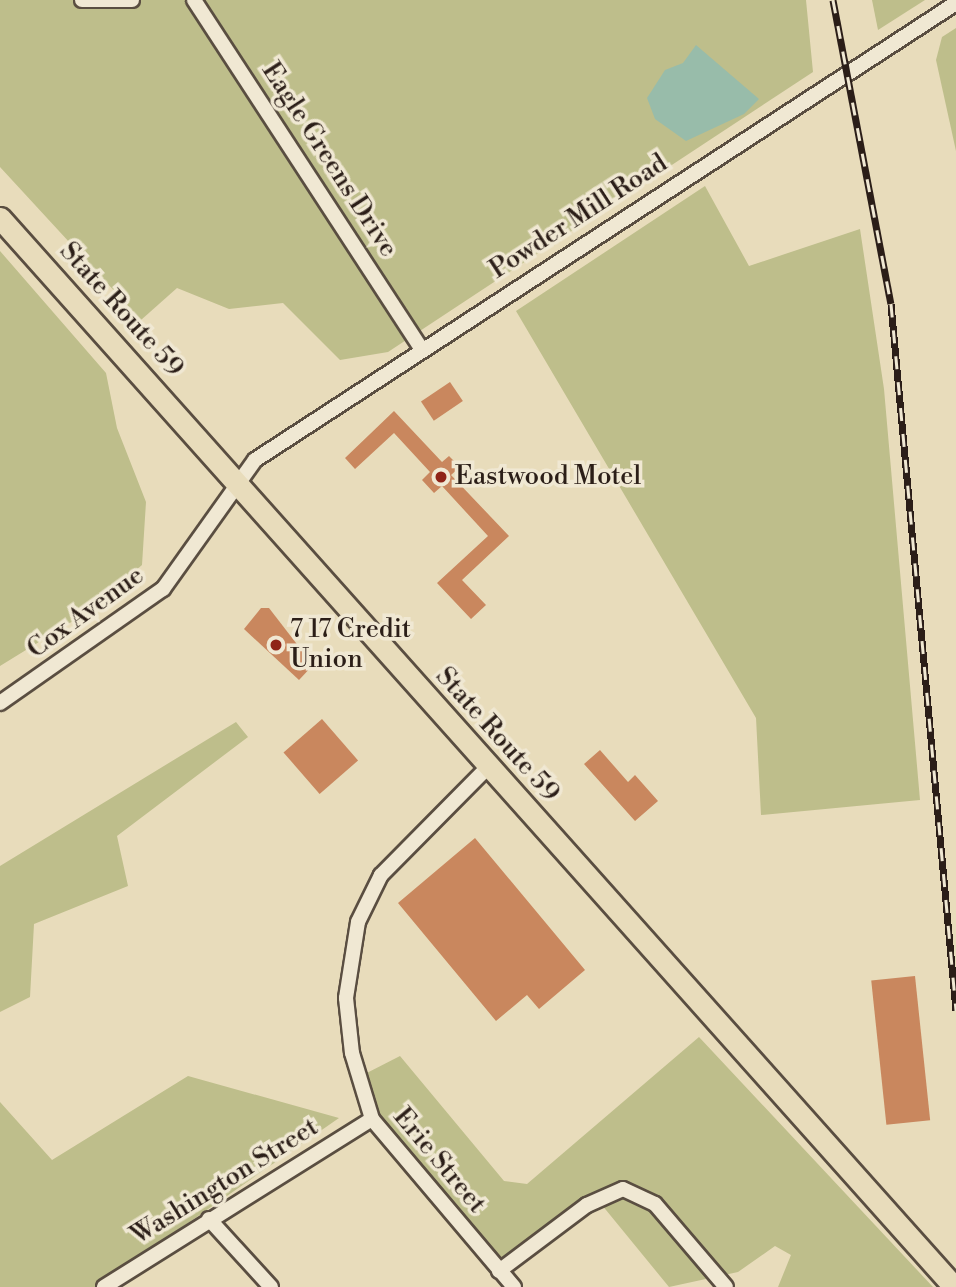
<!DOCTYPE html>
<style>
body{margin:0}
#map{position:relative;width:956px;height:1287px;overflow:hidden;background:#e8dcbb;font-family:"Libre Bodoni",serif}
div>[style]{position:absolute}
.green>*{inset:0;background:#bebe8b}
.water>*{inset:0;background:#98bcaa}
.building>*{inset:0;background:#c9875e;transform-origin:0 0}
.roads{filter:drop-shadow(2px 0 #5a4e41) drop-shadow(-2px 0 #5a4e41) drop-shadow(0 2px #5a4e41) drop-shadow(0 -2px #5a4e41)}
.street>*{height:14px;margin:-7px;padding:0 7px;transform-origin:7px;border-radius:7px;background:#f0e8d3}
.primary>*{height:21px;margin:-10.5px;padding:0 10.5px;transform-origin:10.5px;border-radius:10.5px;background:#e8dcbb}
.rail>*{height:7px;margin-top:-3.5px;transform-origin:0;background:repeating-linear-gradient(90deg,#f0e8d3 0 13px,#2b1e18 0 26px);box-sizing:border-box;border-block:2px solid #2b1e18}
.dots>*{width:19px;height:19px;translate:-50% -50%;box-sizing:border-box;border:4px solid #f0e8d3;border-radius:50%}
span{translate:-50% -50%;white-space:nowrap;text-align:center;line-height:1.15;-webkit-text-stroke:7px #f0e8d3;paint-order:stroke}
.street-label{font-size:26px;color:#2b1e18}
.poi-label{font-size:26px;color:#2b1e18}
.left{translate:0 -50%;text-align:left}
</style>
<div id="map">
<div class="green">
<div style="clip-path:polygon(0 0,806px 0,813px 72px,388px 352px,340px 360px,283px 303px,229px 309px,177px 288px,141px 320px,0 167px)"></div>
<div style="clip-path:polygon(872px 0,925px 0,878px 30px)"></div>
<div style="clip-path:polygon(956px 28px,956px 151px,936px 60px,942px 37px)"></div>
<div style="clip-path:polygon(705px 186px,749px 266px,860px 229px,884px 389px,920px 800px,761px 815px,756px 718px,516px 311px)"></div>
<div style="clip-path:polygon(0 251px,106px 373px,117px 428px,146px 502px,142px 565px,86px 613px,0 666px)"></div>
<div style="clip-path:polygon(236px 722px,248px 737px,117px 836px,128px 886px,34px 924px,30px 997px,0 1012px,0 866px)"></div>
<div style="clip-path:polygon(699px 1037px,933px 1287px,778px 1287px,791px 1255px,775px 1246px,738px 1272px,669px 1287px,597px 1199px,499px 1271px,372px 1119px,357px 1078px,400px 1056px,504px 1181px,527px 1184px)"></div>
<div style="clip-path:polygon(188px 1076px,339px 1118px,96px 1287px,0 1287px,0 1102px,52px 1160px)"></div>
</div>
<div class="water">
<div style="clip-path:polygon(696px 45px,759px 99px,744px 114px,686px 141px,655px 119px,647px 98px,665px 70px,683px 63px)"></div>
</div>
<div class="building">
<div style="left:450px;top:382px;width:23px;height:35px;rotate:56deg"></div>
<div style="clip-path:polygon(394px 411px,442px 462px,449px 456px,460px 467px,451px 475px,509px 536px,462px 580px,486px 605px,471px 619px,437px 583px,488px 536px,442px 486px,434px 493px,422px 480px,430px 472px,394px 433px,355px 469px,345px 458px)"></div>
<div style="clip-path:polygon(261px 608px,269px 608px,313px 665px,299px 680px,244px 629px)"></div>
<div style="left:322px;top:719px;width:55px;height:51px;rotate:49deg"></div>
<div style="clip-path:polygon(600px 750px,628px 782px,635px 775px,658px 801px,635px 821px,584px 764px)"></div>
<div style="clip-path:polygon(475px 838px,585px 970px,539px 1009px,527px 995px,496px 1021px,398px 903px)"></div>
<div style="left:915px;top:976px;width:145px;height:44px;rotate:84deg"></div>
</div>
<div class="roads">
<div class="street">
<div style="left:82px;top:0;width:50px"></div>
<div style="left:194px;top:0;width:415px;rotate:56.9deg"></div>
<div style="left:0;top:703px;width:199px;rotate:-35deg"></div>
<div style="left:163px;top:589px;width:158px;rotate:-54.5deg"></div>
<div style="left:255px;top:460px;width:837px;rotate:-33.1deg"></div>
<div style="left:487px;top:768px;width:151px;rotate:134.7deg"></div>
<div style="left:381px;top:875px;width:52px;rotate:116.1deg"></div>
<div style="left:358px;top:922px;width:77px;rotate:99deg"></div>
<div style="left:346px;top:998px;width:55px;rotate:83.8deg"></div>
<div style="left:352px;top:1053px;width:69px;rotate:73.1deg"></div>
<div style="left:372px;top:1119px;width:220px;rotate:49.8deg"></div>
<div style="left:209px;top:1219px;width:92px;rotate:47.6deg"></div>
<div style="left:499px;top:1271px;width:110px;rotate:-36.9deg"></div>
<div style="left:587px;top:1205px;width:39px;rotate:-24deg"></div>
<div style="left:623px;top:1189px;width:35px;rotate:25deg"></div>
<div style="left:655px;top:1204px;width:109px;rotate:49.5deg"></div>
<div style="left:104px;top:1287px;width:316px;rotate:-32.1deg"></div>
</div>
<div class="primary">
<div style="left:0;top:218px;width:1433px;rotate:48.25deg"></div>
</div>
</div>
<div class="rail">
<div style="left:833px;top:0;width:309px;rotate:79.2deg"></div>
<div style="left:891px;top:304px;width:709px;rotate:84.74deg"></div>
</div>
<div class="dots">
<div style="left:441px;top:477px;background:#8f2418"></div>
<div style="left:276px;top:645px;background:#8f2418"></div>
</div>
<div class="street-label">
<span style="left:329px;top:160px;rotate:57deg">Eagle Greens Drive</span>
<span style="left:579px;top:217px;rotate:-33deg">Powder Mill Road</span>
<span style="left:121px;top:310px;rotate:48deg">State Route 59</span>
<span style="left:86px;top:613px;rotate:-36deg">Cox Avenue</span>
<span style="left:497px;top:735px;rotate:48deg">State Route 59</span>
<span style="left:439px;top:1161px;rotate:50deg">Erie Street</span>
<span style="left:225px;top:1182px;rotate:-32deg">Washington Street</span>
</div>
<div class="poi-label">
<span class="left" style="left:455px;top:477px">Eastwood Motel</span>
<span class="left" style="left:290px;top:645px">7 17 Credit<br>Union</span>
</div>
</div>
